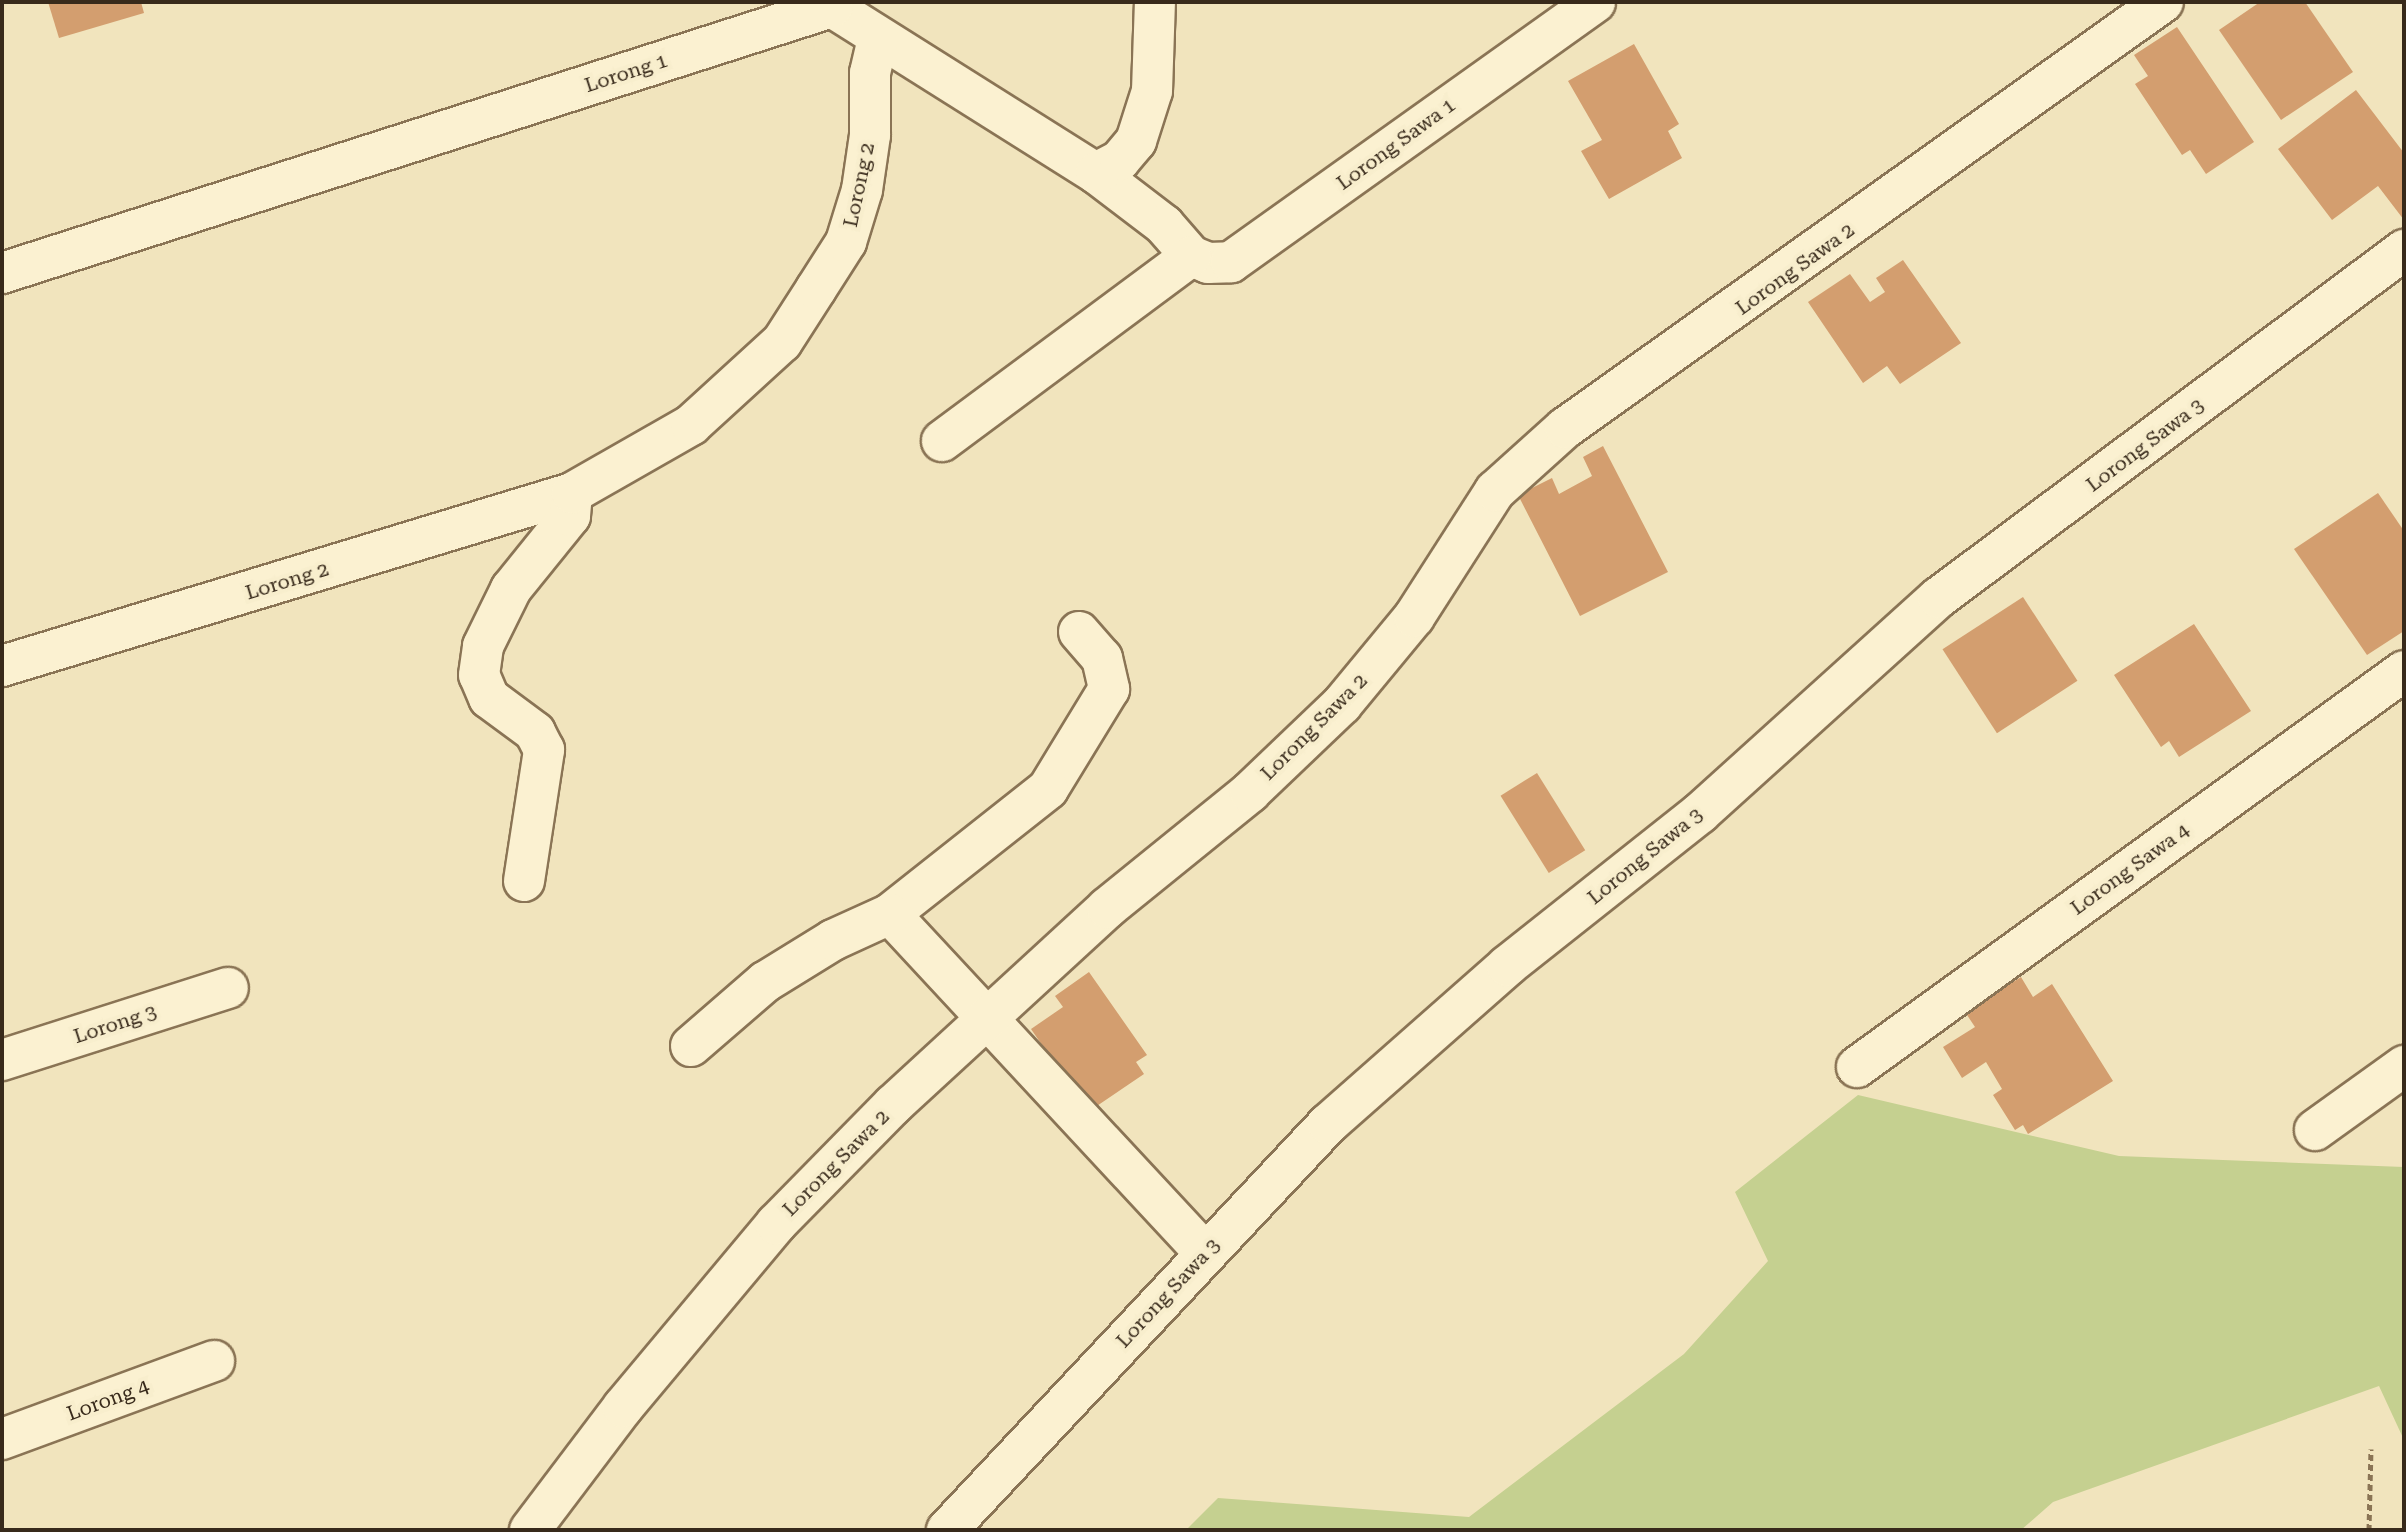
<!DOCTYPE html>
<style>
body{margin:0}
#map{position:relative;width:2406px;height:1532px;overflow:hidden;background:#f1e4bd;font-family:"Roboto Serif",serif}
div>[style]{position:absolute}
.green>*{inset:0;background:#c5d090}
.building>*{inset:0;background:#d39e6f;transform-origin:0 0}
.path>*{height:5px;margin-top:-2.5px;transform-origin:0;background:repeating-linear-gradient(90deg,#8a7455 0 6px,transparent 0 10px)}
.roads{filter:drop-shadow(2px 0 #8a7455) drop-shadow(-2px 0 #8a7455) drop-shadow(0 2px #8a7455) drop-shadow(0 -2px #8a7455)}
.minor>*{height:40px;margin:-20px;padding:0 20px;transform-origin:20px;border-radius:20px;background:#fbf1d1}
span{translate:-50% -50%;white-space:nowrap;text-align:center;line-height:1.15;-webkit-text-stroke:8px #f8eecd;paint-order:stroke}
.street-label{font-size:20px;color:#382a1b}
.frame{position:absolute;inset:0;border:4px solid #382a1b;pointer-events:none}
</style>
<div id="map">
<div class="green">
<div style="clip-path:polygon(1858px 1095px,2119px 1156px,2404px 1167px,2404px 1440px,2379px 1386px,2053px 1502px,2021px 1530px,1186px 1530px,1218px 1498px,1469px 1517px,1684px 1354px,1768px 1261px,1735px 1192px)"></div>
</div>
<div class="building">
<div style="clip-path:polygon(48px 2px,141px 2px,144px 13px,59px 38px)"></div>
<div style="clip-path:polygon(2260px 2px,2305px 2px,2353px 72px,2281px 120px,2219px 30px)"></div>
<div style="clip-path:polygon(2177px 27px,2254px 142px,2206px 174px,2190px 150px,2182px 155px,2135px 84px,2148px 76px,2134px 55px)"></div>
<div style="clip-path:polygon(1634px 44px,1679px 124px,1668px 131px,1682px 158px,1609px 199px,1581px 151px,1602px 140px,1568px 81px)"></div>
<div style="clip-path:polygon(2356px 90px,2404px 153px,2404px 220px,2378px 186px,2332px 220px,2278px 149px)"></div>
<div style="clip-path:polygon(1903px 260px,1961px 343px,1900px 384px,1887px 366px,1863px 383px,1808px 302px,1850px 274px,1870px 302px,1885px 292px,1876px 278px)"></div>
<div style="clip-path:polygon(1603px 446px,1668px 572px,1580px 616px,1518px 495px,1552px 478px,1559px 494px,1592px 476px,1583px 457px)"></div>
<div style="clip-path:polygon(2378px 493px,2404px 531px,2404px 631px,2367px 655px,2294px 549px)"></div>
<div style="left:2023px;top:597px;width:100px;height:96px;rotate:57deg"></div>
<div style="clip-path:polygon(2194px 624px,2251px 711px,2179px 757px,2169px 741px,2161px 747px,2114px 675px)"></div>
<div style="left:1537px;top:773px;width:91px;height:43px;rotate:58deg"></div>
<div style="clip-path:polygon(1089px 972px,1147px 1055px,1136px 1062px,1144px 1074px,1088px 1112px,1031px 1029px,1063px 1007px,1055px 996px)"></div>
<div style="clip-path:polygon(2021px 977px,2033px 997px,2052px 984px,2113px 1081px,2028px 1134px,2023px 1125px,2015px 1130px,1993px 1095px,2002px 1089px,1986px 1062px,1962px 1078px,1943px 1047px,1975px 1027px,1965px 1012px)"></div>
</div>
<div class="path">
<div style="left:2369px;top:1530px;width:81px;rotate:-88.6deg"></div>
</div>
<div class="roads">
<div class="minor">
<div style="left:832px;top:7px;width:312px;rotate:32.2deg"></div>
<div style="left:1096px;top:173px;width:86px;rotate:37.4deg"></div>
<div style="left:1164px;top:225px;width:41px;rotate:48.9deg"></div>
<div style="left:1191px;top:256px;width:18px;rotate:22deg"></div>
<div style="left:1208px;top:263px;width:23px;rotate:-2deg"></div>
<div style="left:1231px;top:262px;width:447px;rotate:-35.5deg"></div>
<div style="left:1096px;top:173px;width:27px;rotate:-28deg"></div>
<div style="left:1120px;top:160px;width:25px;rotate:-50deg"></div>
<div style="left:1136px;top:141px;width:52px;rotate:-72.3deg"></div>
<div style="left:1152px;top:91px;width:89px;rotate:-88.1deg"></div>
<div style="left:2px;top:273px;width:872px;rotate:-17.77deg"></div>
<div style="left:942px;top:441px;width:310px;rotate:-36.6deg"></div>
<div style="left:1079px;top:632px;width:35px;rotate:49deg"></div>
<div style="left:1102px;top:658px;width:32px;rotate:77deg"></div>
<div style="left:1109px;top:689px;width:117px;rotate:121.4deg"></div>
<div style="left:1048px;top:789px;width:201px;rotate:141.7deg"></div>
<div style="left:890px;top:914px;width:463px;rotate:47.1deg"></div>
<div style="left:2px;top:666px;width:596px;rotate:-16.88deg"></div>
<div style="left:524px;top:881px;width:133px;rotate:-81.3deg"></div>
<div style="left:544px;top:750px;width:20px;rotate:-117deg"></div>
<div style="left:535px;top:732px;width:57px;rotate:-143.5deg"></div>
<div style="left:489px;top:698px;width:25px;rotate:-113deg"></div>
<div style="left:479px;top:675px;width:29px;rotate:-82deg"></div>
<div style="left:483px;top:646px;width:64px;rotate:-63.8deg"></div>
<div style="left:511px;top:589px;width:94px;rotate:-51.1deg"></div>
<div style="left:570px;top:516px;width:23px;rotate:-85deg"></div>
<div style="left:572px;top:493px;width:137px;rotate:-29.7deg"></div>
<div style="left:691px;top:425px;width:123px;rotate:-42.4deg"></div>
<div style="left:782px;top:342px;width:63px;rotate:-57.3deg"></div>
<div style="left:816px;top:289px;width:56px;rotate:-57.4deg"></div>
<div style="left:846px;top:242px;width:54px;rotate:-72.9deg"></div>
<div style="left:862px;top:190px;width:56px;rotate:-81.7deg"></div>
<div style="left:870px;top:135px;width:62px;rotate:-90deg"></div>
<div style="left:870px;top:73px;width:36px;rotate:-77deg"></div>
<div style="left:691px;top:1046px;width:98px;rotate:-40.9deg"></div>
<div style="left:765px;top:982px;width:80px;rotate:-31.7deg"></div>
<div style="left:833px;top:940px;width:63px;rotate:-24.5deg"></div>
<div style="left:2px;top:1060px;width:237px;rotate:-17.7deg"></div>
<div style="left:1857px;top:1067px;width:675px;rotate:-35.9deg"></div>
<div style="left:2315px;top:1130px;width:110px;rotate:-35.7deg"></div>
<div style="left:2px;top:1439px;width:226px;rotate:-20.2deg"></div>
<div style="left:530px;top:1530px;width:154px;rotate:-52.9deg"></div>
<div style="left:623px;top:1407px;width:239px;rotate:-50.1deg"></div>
<div style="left:776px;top:1224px;width:167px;rotate:-45.5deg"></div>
<div style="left:893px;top:1105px;width:291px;rotate:-42.6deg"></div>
<div style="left:1107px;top:908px;width:184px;rotate:-39deg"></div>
<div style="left:1250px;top:792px;width:127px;rotate:-43.7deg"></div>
<div style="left:1342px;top:704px;width:113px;rotate:-50.4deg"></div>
<div style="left:1414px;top:617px;width:150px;rotate:-57.3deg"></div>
<div style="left:1495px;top:491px;width:94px;rotate:-42deg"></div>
<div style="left:1565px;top:428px;width:734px;rotate:-35.47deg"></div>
<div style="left:947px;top:1530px;width:557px;rotate:-46.82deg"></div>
<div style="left:1328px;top:1124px;width:239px;rotate:-41.4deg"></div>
<div style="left:1507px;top:966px;width:246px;rotate:-38.4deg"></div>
<div style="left:1700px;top:813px;width:321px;rotate:-42.1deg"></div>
<div style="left:1938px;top:598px;width:582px;rotate:-36.75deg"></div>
</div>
</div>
<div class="street-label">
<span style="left:626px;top:73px;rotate:-18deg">Lorong 1</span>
<span style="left:1396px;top:144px;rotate:-36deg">Lorong Sawa 1</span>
<span style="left:859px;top:185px;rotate:-78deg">Lorong 2</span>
<span style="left:1795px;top:269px;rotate:-36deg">Lorong Sawa 2</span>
<span style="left:2145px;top:445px;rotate:-37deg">Lorong Sawa 3</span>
<span style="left:287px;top:581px;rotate:-17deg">Lorong 2</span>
<span style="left:1314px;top:727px;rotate:-45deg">Lorong Sawa 2</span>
<span style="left:1645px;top:856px;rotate:-39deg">Lorong Sawa 3</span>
<span style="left:2130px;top:869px;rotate:-36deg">Lorong Sawa 4</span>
<span style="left:115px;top:1024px;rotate:-18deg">Lorong 3</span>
<span style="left:836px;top:1163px;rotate:-45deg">Lorong Sawa 2</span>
<span style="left:1168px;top:1293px;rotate:-47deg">Lorong Sawa 3</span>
<span style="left:108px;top:1400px;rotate:-20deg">Lorong 4</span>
</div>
<div class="frame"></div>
</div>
